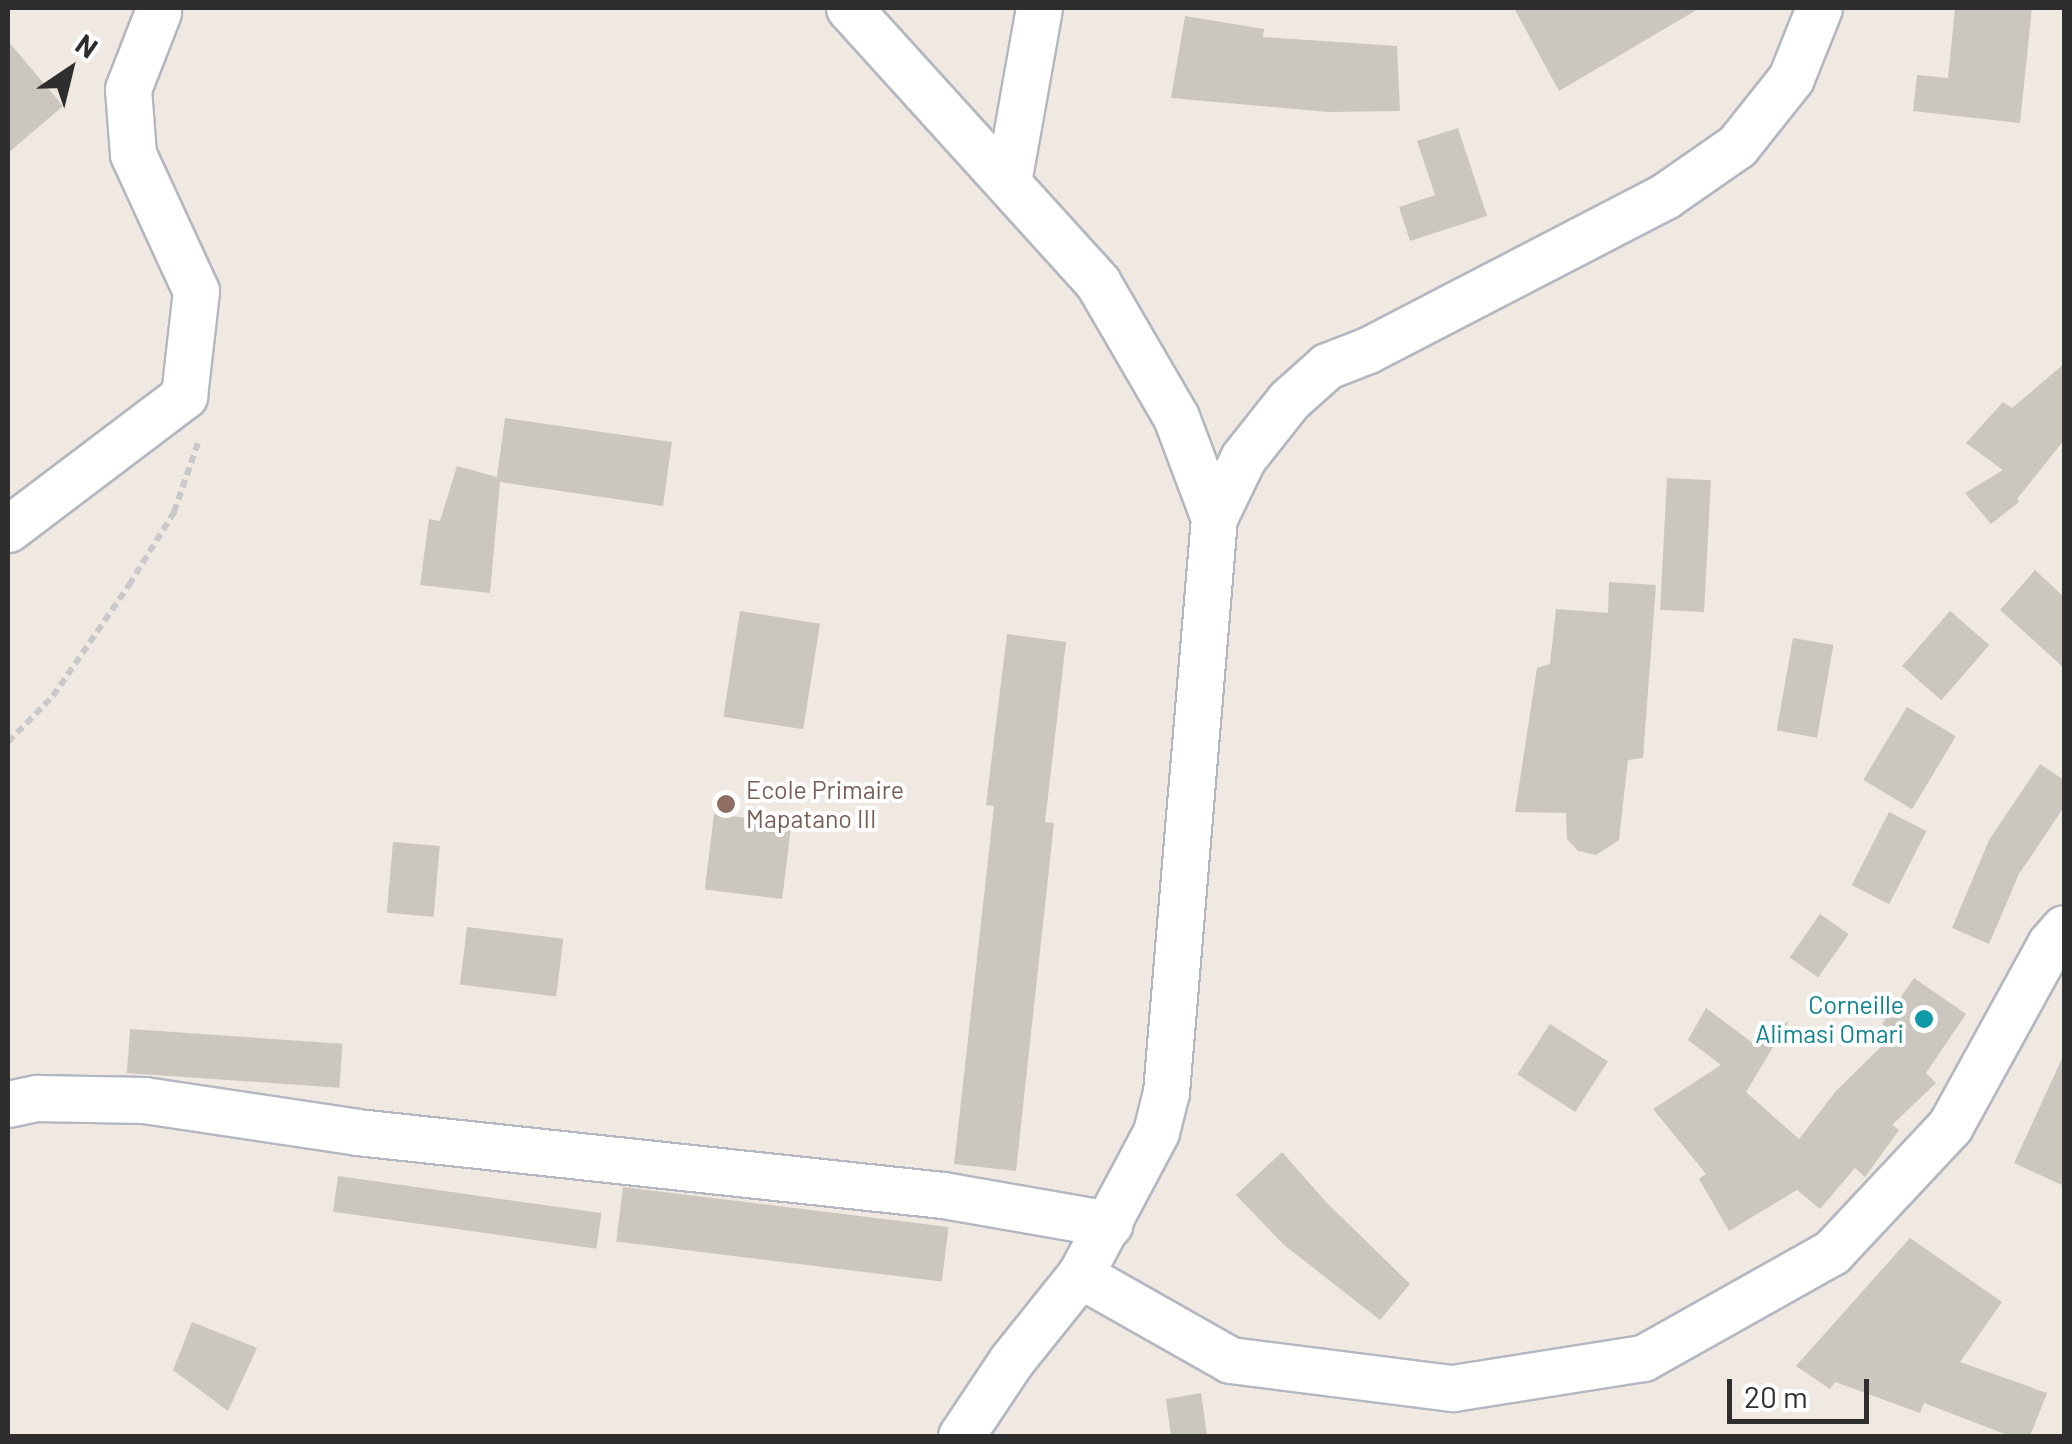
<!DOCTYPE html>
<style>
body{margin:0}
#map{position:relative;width:2072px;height:1444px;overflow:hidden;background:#efe9e1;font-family:Barlow,sans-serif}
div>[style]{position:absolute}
.building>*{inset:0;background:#cbc7bf;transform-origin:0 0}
.path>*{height:6px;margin-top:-3px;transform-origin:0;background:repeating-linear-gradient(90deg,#c9c9c9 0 8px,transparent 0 13px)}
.roads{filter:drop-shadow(2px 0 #b4b7c1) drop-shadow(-2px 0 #b4b7c1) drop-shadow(0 2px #b4b7c1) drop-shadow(0 -2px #b4b7c1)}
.minor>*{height:45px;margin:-22.5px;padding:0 22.5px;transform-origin:22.5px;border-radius:22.5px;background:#fff}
.dots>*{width:28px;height:28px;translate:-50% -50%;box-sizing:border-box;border:5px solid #fff;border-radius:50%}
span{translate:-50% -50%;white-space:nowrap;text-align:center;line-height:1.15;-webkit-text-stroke:8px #fff;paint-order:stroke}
.education-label{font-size:25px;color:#785e54}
.left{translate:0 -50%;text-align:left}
.culture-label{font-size:25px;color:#0d838f}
.right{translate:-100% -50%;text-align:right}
.frame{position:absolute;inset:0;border:10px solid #2e2e2e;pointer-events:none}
.north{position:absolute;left:20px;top:20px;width:100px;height:100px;-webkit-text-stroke:8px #fff;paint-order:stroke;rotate:35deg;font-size:28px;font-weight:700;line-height:40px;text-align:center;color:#2e2e2e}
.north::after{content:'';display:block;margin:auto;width:35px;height:45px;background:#2e2e2e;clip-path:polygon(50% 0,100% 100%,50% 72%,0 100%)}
.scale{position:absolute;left:1727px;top:1379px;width:142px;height:45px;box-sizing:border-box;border:5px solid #2e2e2e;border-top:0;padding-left:12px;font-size:30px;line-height:35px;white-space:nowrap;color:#2e2e2e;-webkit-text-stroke:8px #fff;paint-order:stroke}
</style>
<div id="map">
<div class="building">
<div style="clip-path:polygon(1514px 8px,1700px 8px,1559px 91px)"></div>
<div style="clip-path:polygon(1955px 8px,2032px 8px,2020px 123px,1913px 111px,1917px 75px,1948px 78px)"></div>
<div style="clip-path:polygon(1185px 16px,1264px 29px,1263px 37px,1397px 46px,1400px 111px,1328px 112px,1171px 98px)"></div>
<div style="clip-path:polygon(8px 41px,63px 106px,8px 153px)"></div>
<div style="clip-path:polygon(1458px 128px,1487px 216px,1410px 241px,1399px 207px,1435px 195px,1417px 141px)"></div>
<div style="clip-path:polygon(2064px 364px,2064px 440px,2017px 499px,2019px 502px,1991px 524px,1965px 493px,2003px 470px,1966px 443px,2003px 402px,2012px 408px)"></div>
<div style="clip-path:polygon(505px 418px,672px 442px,663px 506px,500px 482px,490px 593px,420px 585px,429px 519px,440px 521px,457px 466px,497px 477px)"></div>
<div style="left:1667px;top:478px;width:44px;height:132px;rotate:3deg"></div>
<div style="clip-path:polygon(2035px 570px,2064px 597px,2064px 668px,2000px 610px)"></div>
<div style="clip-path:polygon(1609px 582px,1656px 585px,1643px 758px,1628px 760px,1619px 840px,1596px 855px,1578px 851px,1567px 839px,1566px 813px,1515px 812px,1537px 668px,1550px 664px,1556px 609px,1608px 613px)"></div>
<div style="left:740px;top:611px;width:81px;height:107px;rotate:9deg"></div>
<div style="left:1950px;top:611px;width:52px;height:73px;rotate:41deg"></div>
<div style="clip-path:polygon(1007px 634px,1066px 642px,1045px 822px,1054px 823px,1016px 1171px,954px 1164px,994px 806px,986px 805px)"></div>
<div style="left:1793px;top:638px;width:41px;height:94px;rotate:10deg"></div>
<div style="left:1907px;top:707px;width:57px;height:85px;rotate:31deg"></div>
<div style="clip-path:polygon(2040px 764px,2064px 780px,2064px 807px,2019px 874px,1989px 944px,1952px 928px,1989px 840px)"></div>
<div style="left:1889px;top:812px;width:42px;height:82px;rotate:27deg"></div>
<div style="left:714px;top:814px;width:78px;height:76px;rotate:7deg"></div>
<div style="left:393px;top:842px;width:47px;height:71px;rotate:5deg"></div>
<div style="left:1820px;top:914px;width:35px;height:53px;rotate:35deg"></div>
<div style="left:467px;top:927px;width:97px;height:58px;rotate:7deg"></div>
<div style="clip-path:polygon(1914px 978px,1966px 1014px,1926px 1073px,1936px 1083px,1892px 1125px,1899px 1130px,1865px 1177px,1855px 1168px,1820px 1209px,1797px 1190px,1729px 1231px,1699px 1179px,1706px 1174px,1653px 1109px,1721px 1065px,1688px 1040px,1706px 1008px,1754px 1044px,1789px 1021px,1746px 1092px,1799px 1139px,1836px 1091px,1895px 1033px,1882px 1024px)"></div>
<div style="left:1550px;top:1024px;width:69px;height:60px;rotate:33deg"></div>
<div style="left:130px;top:1029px;width:213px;height:44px;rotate:4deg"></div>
<div style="clip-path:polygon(2064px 1054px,2064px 1186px,2014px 1163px)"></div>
<div style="clip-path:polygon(1282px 1152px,1327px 1203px,1410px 1284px,1380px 1320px,1284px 1245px,1236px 1195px)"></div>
<div style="left:338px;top:1176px;width:266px;height:36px;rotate:8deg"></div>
<div style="left:623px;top:1187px;width:328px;height:55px;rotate:7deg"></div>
<div style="clip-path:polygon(1910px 1238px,2002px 1302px,1960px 1362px,2047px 1393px,2030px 1436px,2010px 1436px,1924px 1403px,1920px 1413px,1835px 1382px,1830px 1389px,1796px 1366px)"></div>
<div style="clip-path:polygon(192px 1322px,257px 1348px,228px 1411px,173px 1370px)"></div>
<div style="clip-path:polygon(1201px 1393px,1207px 1436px,1171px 1436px,1166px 1399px)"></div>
</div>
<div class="path">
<div style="left:8px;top:742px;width:64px;rotate:-45.6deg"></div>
<div style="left:53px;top:696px;width:135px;rotate:-55.6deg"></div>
<div style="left:129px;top:585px;width:86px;rotate:-58.3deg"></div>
<div style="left:174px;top:512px;width:73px;rotate:-70.8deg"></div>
</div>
<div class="roads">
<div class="minor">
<div style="left:849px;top:8px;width:371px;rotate:47.8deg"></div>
<div style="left:1098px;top:283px;width:155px;rotate:59.8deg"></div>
<div style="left:1176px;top:417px;width:108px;rotate:69.4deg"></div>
<div style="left:1008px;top:182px;width:177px;rotate:-79.9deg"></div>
<div style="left:8px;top:529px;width:221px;rotate:-37.1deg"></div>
<div style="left:184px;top:396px;width:106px;rotate:-83.5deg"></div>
<div style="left:196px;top:291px;width:151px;rotate:-114.7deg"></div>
<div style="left:133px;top:154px;width:65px;rotate:-94.4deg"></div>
<div style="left:128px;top:89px;width:83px;rotate:-68.7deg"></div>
<div style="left:8px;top:1104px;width:30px;rotate:-12deg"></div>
<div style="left:37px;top:1098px;width:107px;rotate:1.1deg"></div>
<div style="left:144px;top:1100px;width:215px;rotate:8.5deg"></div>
<div style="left:357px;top:1132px;width:589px;rotate:6.14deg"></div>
<div style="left:943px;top:1195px;width:169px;rotate:9.9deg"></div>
<div style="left:1080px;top:1275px;width:172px;rotate:29.5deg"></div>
<div style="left:1230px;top:1360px;width:225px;rotate:7.2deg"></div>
<div style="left:1453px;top:1388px;width:192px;rotate:-9deg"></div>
<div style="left:1643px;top:1358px;width:217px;rotate:-29.3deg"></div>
<div style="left:1832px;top:1252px;width:173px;rotate:-46.9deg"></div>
<div style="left:1950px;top:1126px;width:208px;rotate:-61.2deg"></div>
<div style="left:2050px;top:944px;width:21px;rotate:-49deg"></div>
<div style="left:961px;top:1436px;width:90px;rotate:-56.3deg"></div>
<div style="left:1011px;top:1361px;width:110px;rotate:-51.3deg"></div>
<div style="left:1080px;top:1275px;width:162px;rotate:-62deg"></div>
<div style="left:1156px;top:1132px;width:41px;rotate:-76deg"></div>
<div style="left:1166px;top:1092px;width:576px;rotate:-85.22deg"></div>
<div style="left:1214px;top:518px;width:67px;rotate:-64.2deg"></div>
<div style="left:1243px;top:458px;width:74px;rotate:-51.6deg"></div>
<div style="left:1289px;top:400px;width:51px;rotate:-41.8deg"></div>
<div style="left:1327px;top:366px;width:44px;rotate:-21.3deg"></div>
<div style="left:1368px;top:350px;width:335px;rotate:-27.4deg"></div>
<div style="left:1665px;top:196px;width:88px;rotate:-34.8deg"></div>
<div style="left:1737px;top:146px;width:87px;rotate:-51.5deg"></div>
<div style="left:1791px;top:78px;width:75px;rotate:-68.2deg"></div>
</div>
</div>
<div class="dots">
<div style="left:726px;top:804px;background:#8d6e63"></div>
<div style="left:1924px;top:1019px;background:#0f9aa8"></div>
</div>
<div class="education-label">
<span class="left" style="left:746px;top:804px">Ecole Primaire<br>Mapatano III</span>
</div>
<div class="culture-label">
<span class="right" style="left:1904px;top:1019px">Corneille<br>Alimasi Omari</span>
</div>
<div class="frame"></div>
<div class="north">N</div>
<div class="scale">20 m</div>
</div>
